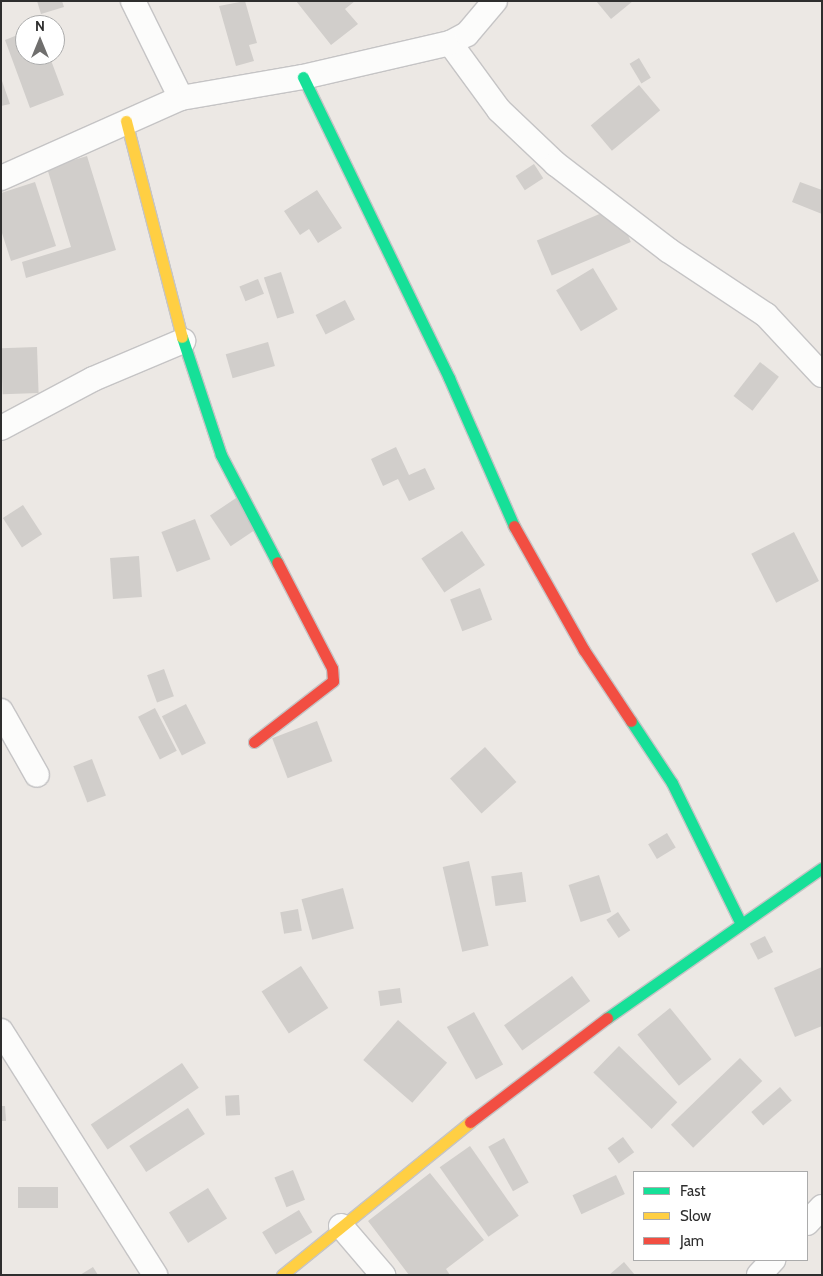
<!DOCTYPE html>
<style>
body{margin:0}
#map{position:relative;width:823px;height:1276px;overflow:hidden;background:#ece8e4;font-family:Cabin,sans-serif}
div>[style]{position:absolute}
.building>*{inset:0;background:#d1cecb;transform-origin:0 0}
.roads{filter:drop-shadow(1px 0 #c5c4c5) drop-shadow(-1px 0 #c5c4c5) drop-shadow(0 1px #c5c4c5) drop-shadow(0 -1px #c5c4c5)}
.street>*{height:24px;margin:-12px;padding:0 12px;transform-origin:12px;border-radius:12px;background:#fcfcfb}
.fast>*{height:11px;margin:-5.5px;padding:0 5.5px;transform-origin:5.5px;border-radius:5.5px;background:#16e098}
.slow>*{height:11px;margin:-5.5px;padding:0 5.5px;transform-origin:5.5px;border-radius:5.5px;background:#ffcf43}
.jam>*{height:11px;margin:-5.5px;padding:0 5.5px;transform-origin:5.5px;border-radius:5.5px;background:#f24e42}
span{translate:-50% -50%;white-space:nowrap;text-align:center;line-height:1.15;-webkit-text-stroke:5px #fff;paint-order:stroke}
.frame{position:absolute;inset:0;border:2px solid #2e2e2e;pointer-events:none}
.legend{position:absolute;left:633px;top:1171px;width:175px;height:90px;box-sizing:border-box;background:#fff;border:1px solid #ababab;margin:0;padding:6px 9px;list-style:none;font-size:15px;color:#2e2e2e}
.legend li{display:flex;align-items:center;gap:10px;height:25px}
.legend b{width:25px;border:1px solid #ababab}
.north{position:absolute;left:15px;top:15px;width:50px;height:50px;box-sizing:border-box;background:#fff;border:1px solid #ababab;border-radius:50%;rotate:0deg;font-size:14px;font-weight:700;line-height:20px;text-align:center;color:#2e2e2e}
.north::after{content:'';display:block;margin:auto;width:18px;height:22px;background:#706f6e;clip-path:polygon(50% 0,100% 100%,50% 72%,0 100%)}
</style>
<div id="map">
<div class="building">
<div style="clip-path:polygon(37px 1px,62px 1px,64px 7px,41px 14px)"></div>
<div style="clip-path:polygon(245px 1px,257px 43px,249px 45px,254px 61px,236px 66px,219px 6px)"></div>
<div style="clip-path:polygon(296px 1px,355px 1px,345px 9px,358px 24px,331px 45px)"></div>
<div style="clip-path:polygon(596px 1px,633px 1px,611px 19px)"></div>
<div style="clip-path:polygon(25px 32px,25px 55px,49px 55px,64px 95px,30px 108px,5px 40px)"></div>
<div style="left:639px;top:58px;width:23px;height:11px;rotate:59deg"></div>
<div style="clip-path:polygon(1px 78px,10px 104px,1px 106px)"></div>
<div style="left:639px;top:85px;width:33px;height:63px;rotate:50deg"></div>
<div style="clip-path:polygon(87px 156px,116px 250px,26px 278px,22px 262px,71px 247px,47px 168px)"></div>
<div style="left:534px;top:164px;width:17px;height:22px;rotate:57deg"></div>
<div style="clip-path:polygon(35px 182px,56px 246px,11px 261px,1px 230px,1px 193px)"></div>
<div style="clip-path:polygon(800px 182px,822px 190px,822px 214px,792px 202px)"></div>
<div style="clip-path:polygon(317px 190px,342px 228px,318px 243px,309px 229px,300px 235px,284px 211px)"></div>
<div style="left:616px;top:207px;width:38px;height:86px;rotate:67deg"></div>
<div style="left:593px;top:268px;width:48px;height:43px;rotate:59deg"></div>
<div style="left:281px;top:272px;width:43px;height:18px;rotate:72deg"></div>
<div style="left:258px;top:279px;width:16px;height:20px;rotate:68deg"></div>
<div style="left:345px;top:300px;width:22px;height:33px;rotate:63deg"></div>
<div style="left:268px;top:342px;width:25px;height:44px;rotate:74deg"></div>
<div style="left:37px;top:347px;width:46px;height:36px;rotate:88deg"></div>
<div style="left:760px;top:362px;width:24px;height:43px;rotate:38deg"></div>
<div style="clip-path:polygon(396px 447px,409px 475px,425px 468px,435px 489px,409px 501px,398px 479px,383px 486px,371px 459px)"></div>
<div style="left:239px;top:496px;width:37px;height:35px;rotate:56deg"></div>
<div style="left:23px;top:505px;width:35px;height:24px;rotate:57deg"></div>
<div style="left:195px;top:519px;width:43px;height:36px;rotate:69deg"></div>
<div style="left:462px;top:531px;width:41px;height:49px;rotate:56deg"></div>
<div style="left:794px;top:532px;width:55px;height:48px;rotate:63deg"></div>
<div style="left:139px;top:556px;width:41px;height:29px;rotate:86deg"></div>
<div style="left:480px;top:588px;width:34px;height:32px;rotate:69deg"></div>
<div style="left:164px;top:669px;width:29px;height:18px;rotate:70deg"></div>
<div style="left:186px;top:704px;width:44px;height:27px;rotate:63deg"></div>
<div style="left:155px;top:708px;width:48px;height:19px;rotate:63deg"></div>
<div style="left:317px;top:721px;width:43px;height:48px;rotate:69deg"></div>
<div style="left:485px;top:747px;width:47px;height:47px;rotate:48deg"></div>
<div style="left:92px;top:759px;width:39px;height:20px;rotate:69deg"></div>
<div style="left:667px;top:833px;width:17px;height:22px;rotate:59deg"></div>
<div style="left:469px;top:861px;width:87px;height:27px;rotate:77deg"></div>
<div style="left:522px;top:872px;width:30px;height:31px;rotate:82deg"></div>
<div style="left:599px;top:875px;width:39px;height:32px;rotate:72deg"></div>
<div style="left:343px;top:888px;width:42px;height:43px;rotate:75deg"></div>
<div style="left:298px;top:909px;width:22px;height:18px;rotate:80deg"></div>
<div style="left:618px;top:912px;width:22px;height:14px;rotate:56deg"></div>
<div style="left:765px;top:936px;width:18px;height:17px;rotate:63deg"></div>
<div style="left:301px;top:966px;width:50px;height:47px;rotate:57deg"></div>
<div style="clip-path:polygon(822px 967px,822px 1026px,795px 1037px,774px 988px)"></div>
<div style="left:572px;top:976px;width:31px;height:84px;rotate:54deg"></div>
<div style="left:400px;top:988px;width:15px;height:22px;rotate:82deg"></div>
<div style="left:670px;top:1008px;width:66px;height:42px;rotate:51deg"></div>
<div style="left:474px;top:1012px;width:60px;height:31px;rotate:61deg"></div>
<div style="left:398px;top:1020px;width:65px;height:53px;rotate:41deg"></div>
<div style="left:619px;top:1046px;width:81px;height:37px;rotate:44deg"></div>
<div style="left:740px;top:1058px;width:32px;height:96px;rotate:46deg"></div>
<div style="left:182px;top:1063px;width:30px;height:110px;rotate:56deg"></div>
<div style="left:780px;top:1087px;width:18px;height:38px;rotate:49deg"></div>
<div style="left:239px;top:1095px;width:20px;height:14px;rotate:87deg"></div>
<div style="clip-path:polygon(1px 1106px,5px 1106px,6px 1121px,1px 1121px)"></div>
<div style="left:188px;top:1108px;width:31px;height:70px;rotate:57deg"></div>
<div style="left:623px;top:1137px;width:19px;height:19px;rotate:54deg"></div>
<div style="left:504px;top:1138px;width:51px;height:18px;rotate:61deg"></div>
<div style="left:470px;top:1146px;width:85px;height:37px;rotate:55deg"></div>
<div style="left:293px;top:1170px;width:32px;height:20px;rotate:68deg"></div>
<div style="clip-path:polygon(430px 1173px,484px 1240px,446px 1269px,450px 1275px,409px 1275px,368px 1221px)"></div>
<div style="left:616px;top:1175px;width:21px;height:48px;rotate:65deg"></div>
<div style="left:18px;top:1187px;width:40px;height:21px"></div>
<div style="left:208px;top:1188px;width:36px;height:46px;rotate:58deg"></div>
<div style="left:299px;top:1210px;width:26px;height:43px;rotate:59deg"></div>
<div style="clip-path:polygon(624px 1262px,635px 1275px,609px 1275px)"></div>
<div style="clip-path:polygon(93px 1267px,98px 1275px,80px 1275px)"></div>
</div>
<div class="roads">
<div class="street">
<div style="left:133px;top:1px;width:108px;rotate:63.7deg"></div>
<div style="left:450px;top:43px;width:83px;rotate:53.8deg"></div>
<div style="left:499px;top:110px;width:79px;rotate:43.5deg"></div>
<div style="left:556px;top:164px;width:141px;rotate:37.5deg"></div>
<div style="left:668px;top:250px;width:118px;rotate:33.6deg"></div>
<div style="left:766px;top:315px;width:82px;rotate:47deg"></div>
<div style="left:1px;top:178px;width:197px;rotate:-24deg"></div>
<div style="left:181px;top:98px;width:124px;rotate:-9.8deg"></div>
<div style="left:303px;top:77px;width:151px;rotate:-13deg"></div>
<div style="left:450px;top:43px;width:19px;rotate:-28deg"></div>
<div style="left:467px;top:34px;width:43px;rotate:-49.7deg"></div>
<div style="left:1px;top:428px;width:104px;rotate:-28deg"></div>
<div style="left:93px;top:379px;width:98px;rotate:-22.9deg"></div>
<div style="left:1px;top:711px;width:73px;rotate:60.6deg"></div>
<div style="left:1px;top:1031px;width:289px;rotate:57.7deg"></div>
<div style="left:807px;top:1223px;width:22px;rotate:-47deg"></div>
<div style="left:341px;top:1226px;width:65px;rotate:49.4deg"></div>
<div style="left:759px;top:1275px;width:21px;rotate:-47deg"></div>
</div>
<div class="fast">
<div style="left:303px;top:77px;width:335px;rotate:64.1deg"></div>
<div style="left:449px;top:378px;width:162px;rotate:66.3deg"></div>
<div style="left:182px;top:337px;width:124px;rotate:71.7deg"></div>
<div style="left:221px;top:455px;width:121px;rotate:62.4deg"></div>
<div style="left:631px;top:721px;width:74px;rotate:56.5deg"></div>
<div style="left:672px;top:783px;width:157px;rotate:63.9deg"></div>
<div style="left:607px;top:1018px;width:262px;rotate:-34.9deg"></div>
</div>
<div class="slow">
<div style="left:126px;top:121px;width:223px;rotate:75.5deg"></div>
<div style="left:282px;top:1275px;width:242px;rotate:-39.1deg"></div>
</div>
<div class="jam">
<div style="left:514px;top:526px;width:142px;rotate:60.6deg"></div>
<div style="left:584px;top:650px;width:85px;rotate:56.5deg"></div>
<div style="left:254px;top:742px;width:100px;rotate:-37.7deg"></div>
<div style="left:333px;top:681px;width:13px;rotate:-94deg"></div>
<div style="left:332px;top:668px;width:119px;rotate:-117.4deg"></div>
<div style="left:470px;top:1122px;width:172px;rotate:-37.2deg"></div>
</div>
</div>
<div class="frame"></div>
<ul class="legend">
<li><b style="height:6px;background:#16e098"></b>Fast</li>
<li><b style="height:6px;background:#ffcf43"></b>Slow</li>
<li><b style="height:6px;background:#f24e42"></b>Jam</li>
</ul>
<div class="north">N</div>
</div>
